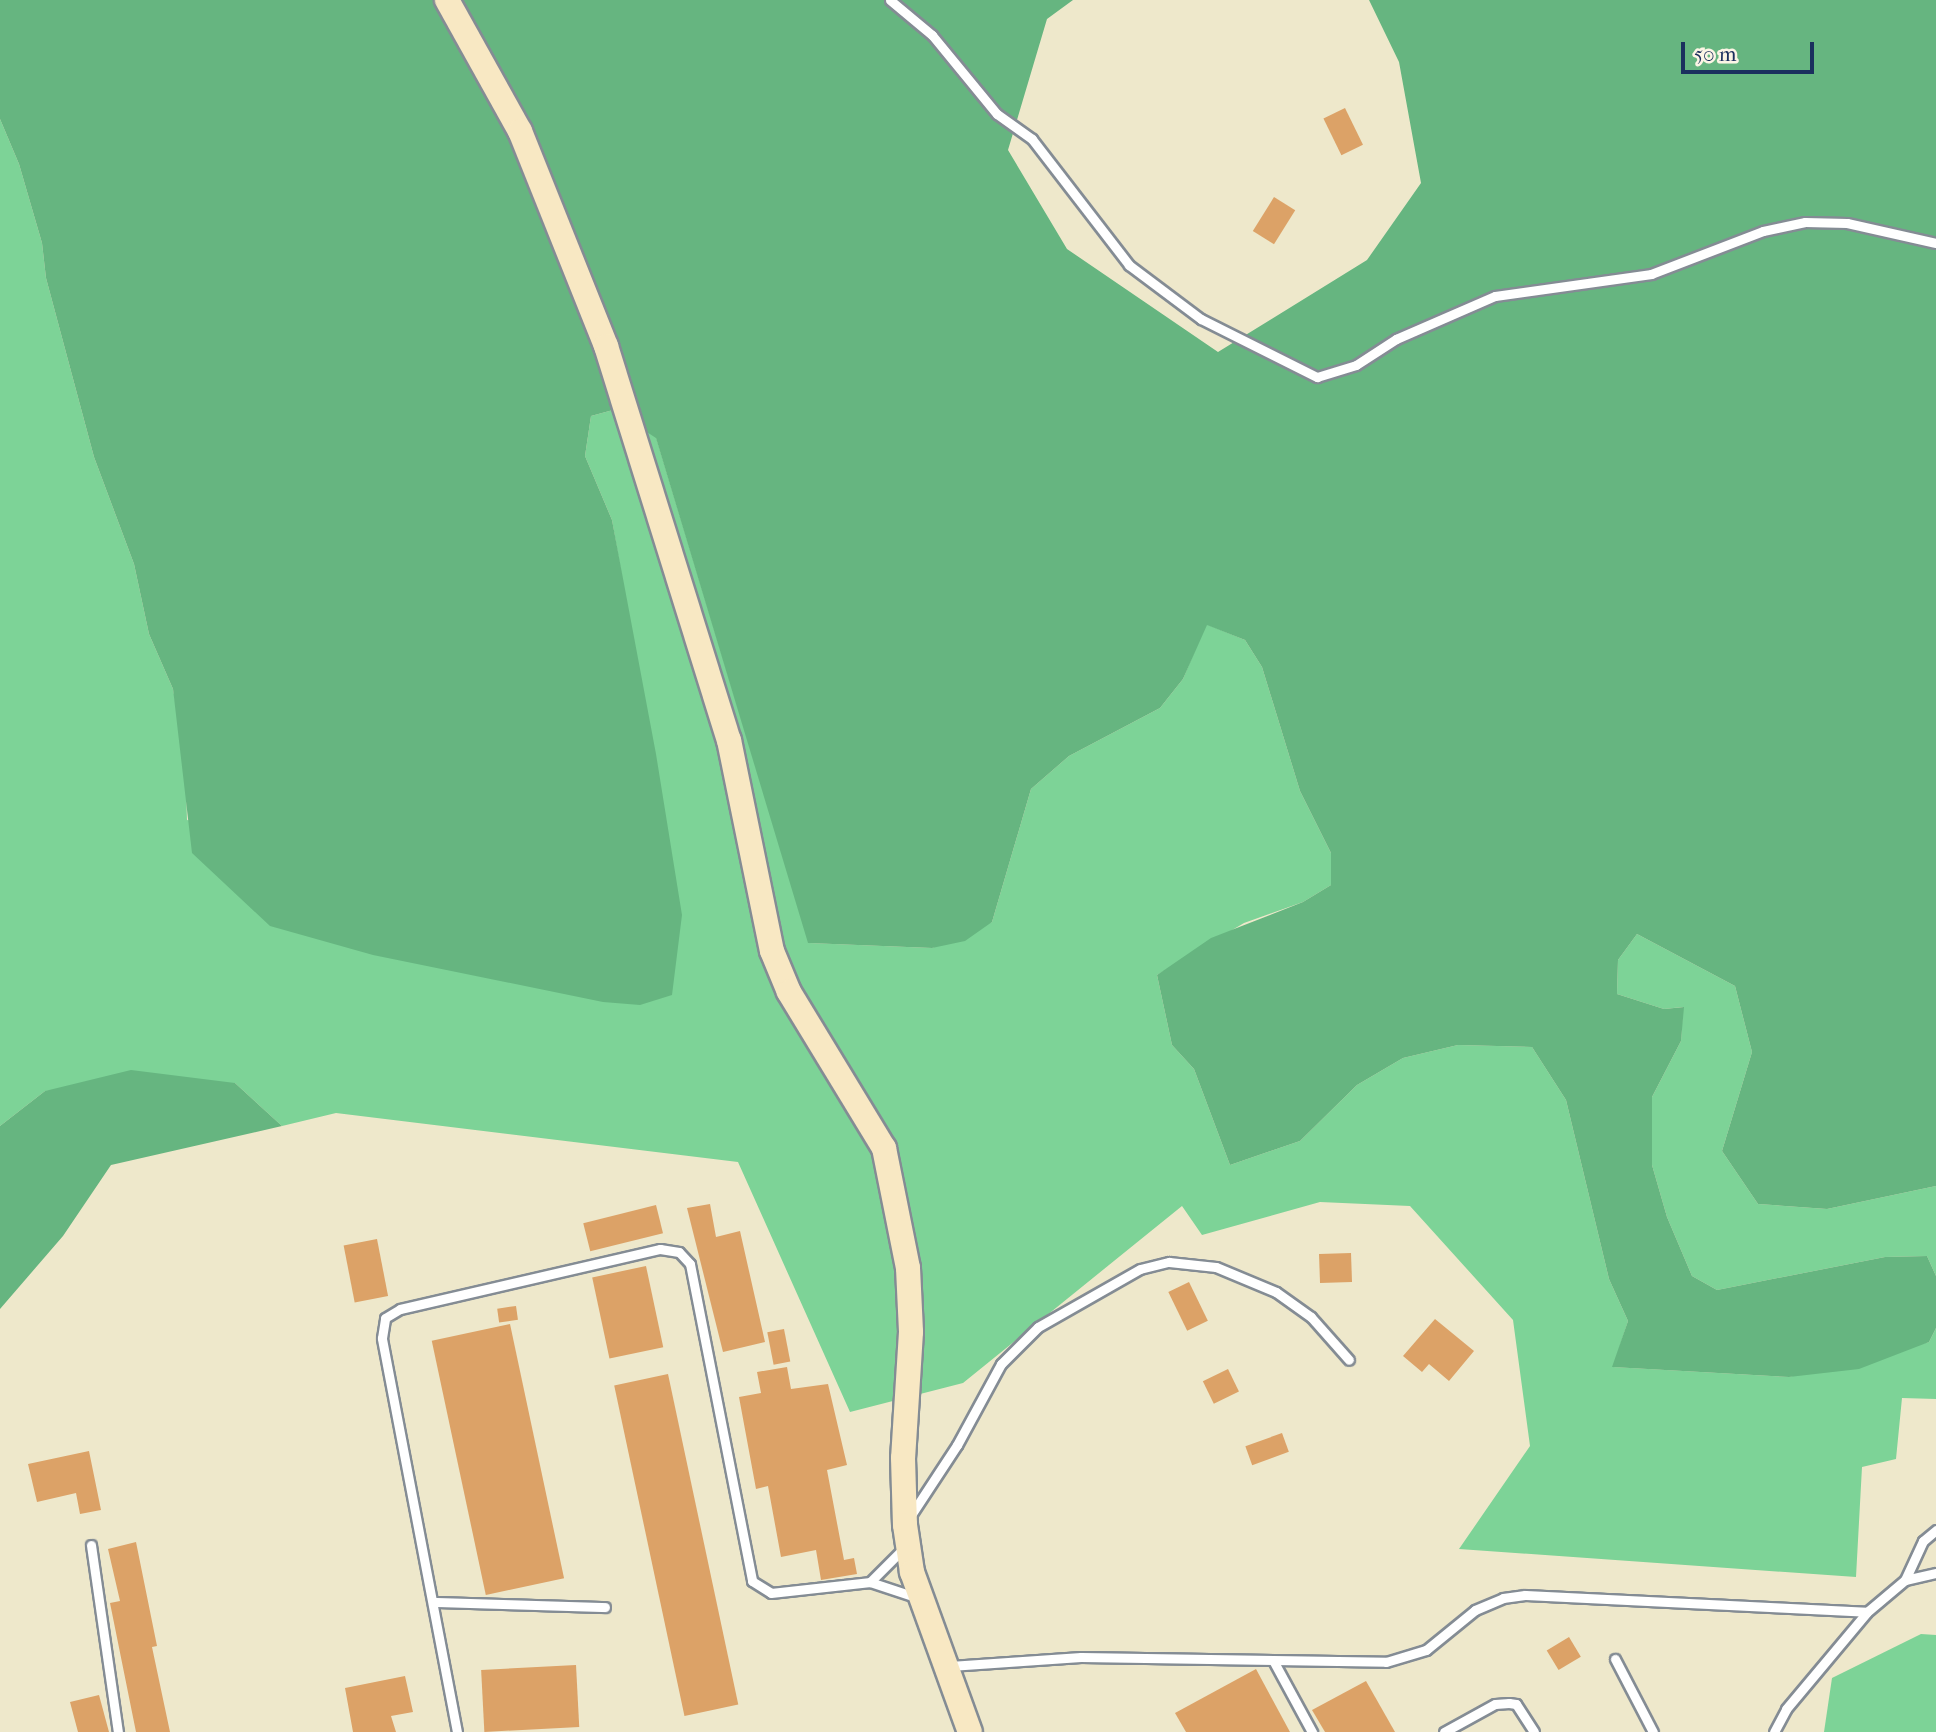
<!DOCTYPE html>
<style>
body{margin:0}
#map{position:relative;width:1936px;height:1732px;overflow:hidden;background:#eee8cb;font-family:"IM FELL French Canon",serif}
div>[style]{position:absolute}
.green>*{inset:0;background:#7dd397}
.forest>*{inset:0;background:#66b580}
.building>*{inset:0;background:#dca267;transform-origin:0 0}
.roads{filter:drop-shadow(2px 0 #848c94) drop-shadow(-2px 0 #848c94) drop-shadow(0 2px #848c94) drop-shadow(0 -2px #848c94)}
.lane>*{height:9px;margin:-4.5px;padding:0 4.5px;transform-origin:4.5px;border-radius:4.5px;background:#fff}
.secondary>*{height:24px;margin:-12px;padding:0 12px;transform-origin:12px;border-radius:12px;background:#f8e8c3}
span{translate:-50% -50%;white-space:nowrap;text-align:center;line-height:1.15;-webkit-text-stroke:5px #fcf5e5;paint-order:stroke}
.scale{position:absolute;left:1681px;top:42px;width:133px;height:32px;box-sizing:border-box;border:4px solid #1b2f5e;border-top:0;padding-left:9px;font-size:21px;line-height:24px;white-space:nowrap;color:#1b2f5e;-webkit-text-stroke:5px #fcf5e5;paint-order:stroke}
</style>
<div id="map">
<div class="green">
<div style="clip-path:polygon(0 119px,19px 164px,42px 243px,46px 278px,94px 457px,134px 564px,149px 634px,173px 689px,185px 757px,187px 820px,681px 915px,612px 520px,585px 456px,591px 416px,613px 410px,656px 437px,809px 943px,932px 948px,992px 922px,1031px 789px,1069px 756px,1160px 708px,1183px 679px,1206px 624px,1245px 640px,1262px 667px,1300px 791px,1331px 853px,1331px 885px,1303px 902px,1244px 923px,1157px 975px,1172px 1045px,1194px 1069px,1230px 1165px,1300px 1141px,1357px 1085px,1403px 1058px,1458px 1045px,1532px 1047px,1566px 1100px,1609px 1279px,1628px 1321px,1613px 1367px,1789px 1377px,1929px 1342px,1936px 1328px,1936px 1399px,1902px 1398px,1896px 1459px,1862px 1467px,1856px 1577px,1459px 1549px,1530px 1446px,1513px 1320px,1410px 1206px,1320px 1202px,1202px 1235px,1182px 1206px,963px 1383px,850px 1412px,738px 1162px,336px 1113px,282px 1126px,235px 1083px,45px 1091px,0 1126px)"></div>
<div style="clip-path:polygon(1637px 934px,1735px 986px,1752px 1052px,1722px 1151px,1758px 1204px,1827px 1209px,1936px 1186px,1936px 1276px,1927px 1256px,1885px 1257px,1717px 1290px,1692px 1276px,1667px 1217px,1652px 1165px,1652px 1097px,1681px 1041px,1683px 1007px,1664px 1009px,1617px 994px,1618px 960px)"></div>
<div style="clip-path:polygon(1921px 1634px,1936px 1635px,1936px 1732px,1824px 1732px,1832px 1678px)"></div>
</div>
<div class="forest">
<div style="clip-path:polygon(0 0,1073px 0,1047px 19px,1008px 150px,1067px 249px,1218px 352px,1367px 260px,1421px 183px,1399px 62px,1369px 0,1936px 0,1936px 1186px,1827px 1209px,1758px 1204px,1722px 1151px,1752px 1052px,1735px 986px,1637px 934px,1618px 960px,1617px 994px,1664px 1009px,1684px 1007px,1681px 1041px,1652px 1097px,1652px 1165px,1667px 1217px,1692px 1276px,1717px 1290px,1885px 1257px,1927px 1256px,1936px 1276px,1936px 1328px,1929px 1342px,1859px 1369px,1789px 1377px,1612px 1367px,1628px 1321px,1609px 1279px,1566px 1100px,1532px 1047px,1458px 1045px,1403px 1058px,1357px 1085px,1300px 1141px,1230px 1165px,1194px 1069px,1172px 1045px,1157px 975px,1211px 938px,1303px 902px,1331px 885px,1331px 853px,1300px 791px,1262px 667px,1245px 640px,1207px 625px,1183px 679px,1160px 708px,1069px 756px,1031px 789px,992px 922px,965px 941px,932px 948px,808px 943px,656px 438px,613px 410px,591px 416px,585px 456px,612px 520px,656px 754px,682px 915px,672px 995px,640px 1005px,603px 1002px,373px 955px,270px 926px,192px 853px,173px 689px,149px 634px,134px 564px,94px 457px,46px 278px,42px 243px,19px 164px,0 119px)"></div>
<div style="clip-path:polygon(131px 1070px,235px 1083px,282px 1126px,111px 1165px,63px 1236px,0 1309px,0 1126px,45px 1091px)"></div>
</div>
<div class="building">
<div style="left:1345px;top:108px;width:41px;height:24px;rotate:64deg"></div>
<div style="left:1274px;top:197px;width:25px;height:40px;rotate:32deg"></div>
<div style="clip-path:polygon(710px 1204px,716px 1237px,740px 1231px,765px 1342px,723px 1352px,687px 1208px)"></div>
<div style="left:656px;top:1205px;width:29px;height:75px;rotate:76deg"></div>
<div style="left:377px;top:1239px;width:58px;height:34px;rotate:79deg"></div>
<div style="left:1351px;top:1253px;width:29px;height:32px;rotate:88deg"></div>
<div style="left:646px;top:1266px;width:83px;height:55px;rotate:78deg"></div>
<div style="left:1189px;top:1282px;width:43px;height:23px;rotate:64deg"></div>
<div style="left:516px;top:1306px;width:14px;height:19px;rotate:82deg"></div>
<div style="clip-path:polygon(1435px 1319px,1474px 1351px,1449px 1381px,1429px 1364px,1422px 1372px,1403px 1356px)"></div>
<div style="left:510px;top:1324px;width:260px;height:80px;rotate:78deg"></div>
<div style="left:784px;top:1329px;width:33px;height:17px;rotate:79deg"></div>
<div style="clip-path:polygon(787px 1367px,791px 1389px,828px 1384px,847px 1465px,827px 1470px,844px 1560px,854px 1558px,857px 1574px,821px 1580px,816px 1550px,781px 1557px,768px 1486px,756px 1489px,739px 1397px,761px 1393px,757px 1372px)"></div>
<div style="left:1228px;top:1369px;width:25px;height:28px;rotate:64deg"></div>
<div style="left:668px;top:1374px;width:338px;height:55px;rotate:78deg"></div>
<div style="left:1282px;top:1433px;width:20px;height:39px;rotate:70deg"></div>
<div style="clip-path:polygon(89px 1451px,101px 1510px,80px 1514px,76px 1493px,37px 1502px,28px 1464px)"></div>
<div style="clip-path:polygon(136px 1542px,157px 1646px,152px 1647px,170px 1732px,136px 1732px,110px 1603px,120px 1601px,108px 1549px)"></div>
<div style="left:1569px;top:1637px;width:23px;height:26px;rotate:59deg"></div>
<div style="left:576px;top:1665px;width:62px;height:95px;rotate:87deg"></div>
<div style="clip-path:polygon(1256px 1669px,1290px 1732px,1186px 1732px,1175px 1713px)"></div>
<div style="clip-path:polygon(405px 1676px,413px 1712px,391px 1716px,396px 1732px,353px 1732px,345px 1688px)"></div>
<div style="clip-path:polygon(1366px 1681px,1395px 1732px,1325px 1732px,1312px 1710px)"></div>
<div style="clip-path:polygon(99px 1695px,109px 1732px,78px 1732px,70px 1702px)"></div>
</div>
<div class="roads">
<div class="lane">
<div style="left:890px;top:0;width:55px;rotate:39.8deg"></div>
<div style="left:932px;top:35px;width:102px;rotate:50.6deg"></div>
<div style="left:997px;top:114px;width:43px;rotate:35.5deg"></div>
<div style="left:1032px;top:139px;width:159px;rotate:52.4deg"></div>
<div style="left:1129px;top:265px;width:90px;rotate:36.9deg"></div>
<div style="left:1201px;top:319px;width:130px;rotate:26.6deg"></div>
<div style="left:1317px;top:377px;width:41px;rotate:-17.1deg"></div>
<div style="left:1356px;top:365px;width:48px;rotate:-33deg"></div>
<div style="left:1396px;top:339px;width:108px;rotate:-23.5deg"></div>
<div style="left:1495px;top:296px;width:158px;rotate:-8deg"></div>
<div style="left:1651px;top:274px;width:120px;rotate:-21deg"></div>
<div style="left:1763px;top:231px;width:43px;rotate:-12.1deg"></div>
<div style="left:1805px;top:222px;width:42px;rotate:1.4deg"></div>
<div style="left:1847px;top:223px;width:91px;rotate:12.7deg"></div>
<div style="left:911px;top:1515px;width:84px;rotate:-56.7deg"></div>
<div style="left:957px;top:1445px;width:92px;rotate:-61.5deg"></div>
<div style="left:1001px;top:1364px;width:52px;rotate:-45deg"></div>
<div style="left:1038px;top:1327px;width:117px;rotate:-29.6deg"></div>
<div style="left:1140px;top:1269px;width:30px;rotate:-14deg"></div>
<div style="left:1169px;top:1262px;width:47px;rotate:6.1deg"></div>
<div style="left:1216px;top:1267px;width:65px;rotate:22.6deg"></div>
<div style="left:1276px;top:1292px;width:43px;rotate:35.5deg"></div>
<div style="left:1311px;top:1317px;width:57px;rotate:48.5deg"></div>
<div style="left:91px;top:1545px;width:189px;rotate:81.8deg"></div>
<div style="left:1905px;top:1580px;width:43px;rotate:-65.2deg"></div>
<div style="left:1923px;top:1541px;width:17px;rotate:-40deg"></div>
<div style="left:870px;top:1582px;width:49px;rotate:-45deg"></div>
<div style="left:433px;top:1602px;width:172px;rotate:1.7deg"></div>
<div style="left:1615px;top:1659px;width:82px;rotate:62.5deg"></div>
<div style="left:1274px;top:1662px;width:80px;rotate:61.5deg"></div>
<div style="left:950px;top:1666px;width:131px;rotate:-3.9deg"></div>
<div style="left:1081px;top:1657px;width:305px;rotate:0.9deg"></div>
<div style="left:1386px;top:1662px;width:42px;rotate:-16.7deg"></div>
<div style="left:1426px;top:1650px;width:63px;rotate:-39.2deg"></div>
<div style="left:1475px;top:1610px;width:30px;rotate:-23deg"></div>
<div style="left:1503px;top:1598px;width:22px;rotate:-8deg"></div>
<div style="left:1525px;top:1595px;width:342px;rotate:2.8deg"></div>
<div style="left:457px;top:1732px;width:401px;rotate:-100.8deg"></div>
<div style="left:382px;top:1338px;width:20px;rotate:-81deg"></div>
<div style="left:385px;top:1318px;width:17px;rotate:-31deg"></div>
<div style="left:400px;top:1309px;width:267px;rotate:-13deg"></div>
<div style="left:660px;top:1249px;width:19px;rotate:9deg"></div>
<div style="left:679px;top:1252px;width:16px;rotate:47deg"></div>
<div style="left:690px;top:1264px;width:323px;rotate:78.9deg"></div>
<div style="left:752px;top:1581px;width:22px;rotate:32deg"></div>
<div style="left:771px;top:1593px;width:100px;rotate:-6.3deg"></div>
<div style="left:870px;top:1582px;width:51px;rotate:18.4deg"></div>
<div style="left:1444px;top:1732px;width:58px;rotate:-28.8deg"></div>
<div style="left:1495px;top:1704px;width:14px;rotate:-4deg"></div>
<div style="left:1509px;top:1703px;width:7px;rotate:8deg"></div>
<div style="left:1516px;top:1704px;width:33px;rotate:57deg"></div>
<div style="left:1774px;top:1732px;width:26px;rotate:-62deg"></div>
<div style="left:1786px;top:1709px;width:126px;rotate:-50.1deg"></div>
<div style="left:1867px;top:1612px;width:50px;rotate:-40.1deg"></div>
<div style="left:1905px;top:1580px;width:32px;rotate:-13deg"></div>
</div>
<div class="secondary">
<div style="left:447px;top:0;width:150px;rotate:60.9deg"></div>
<div style="left:520px;top:131px;width:232px;rotate:68.2deg"></div>
<div style="left:606px;top:346px;width:413px;rotate:72.7deg"></div>
<div style="left:729px;top:740px;width:215px;rotate:78.5deg"></div>
<div style="left:772px;top:951px;width:44px;rotate:67.5deg"></div>
<div style="left:789px;top:992px;width:183px;rotate:58.7deg"></div>
<div style="left:884px;top:1148px;width:122px;rotate:78.7deg"></div>
<div style="left:908px;top:1268px;width:64px;rotate:87.3deg"></div>
<div style="left:911px;top:1332px;width:126px;rotate:93.6deg"></div>
<div style="left:903px;top:1458px;width:67px;rotate:88.3deg"></div>
<div style="left:905px;top:1525px;width:48px;rotate:81.5deg"></div>
<div style="left:912px;top:1572px;width:170px;rotate:70.1deg"></div>
</div>
</div>
<div class="scale">50 m</div>
</div>
